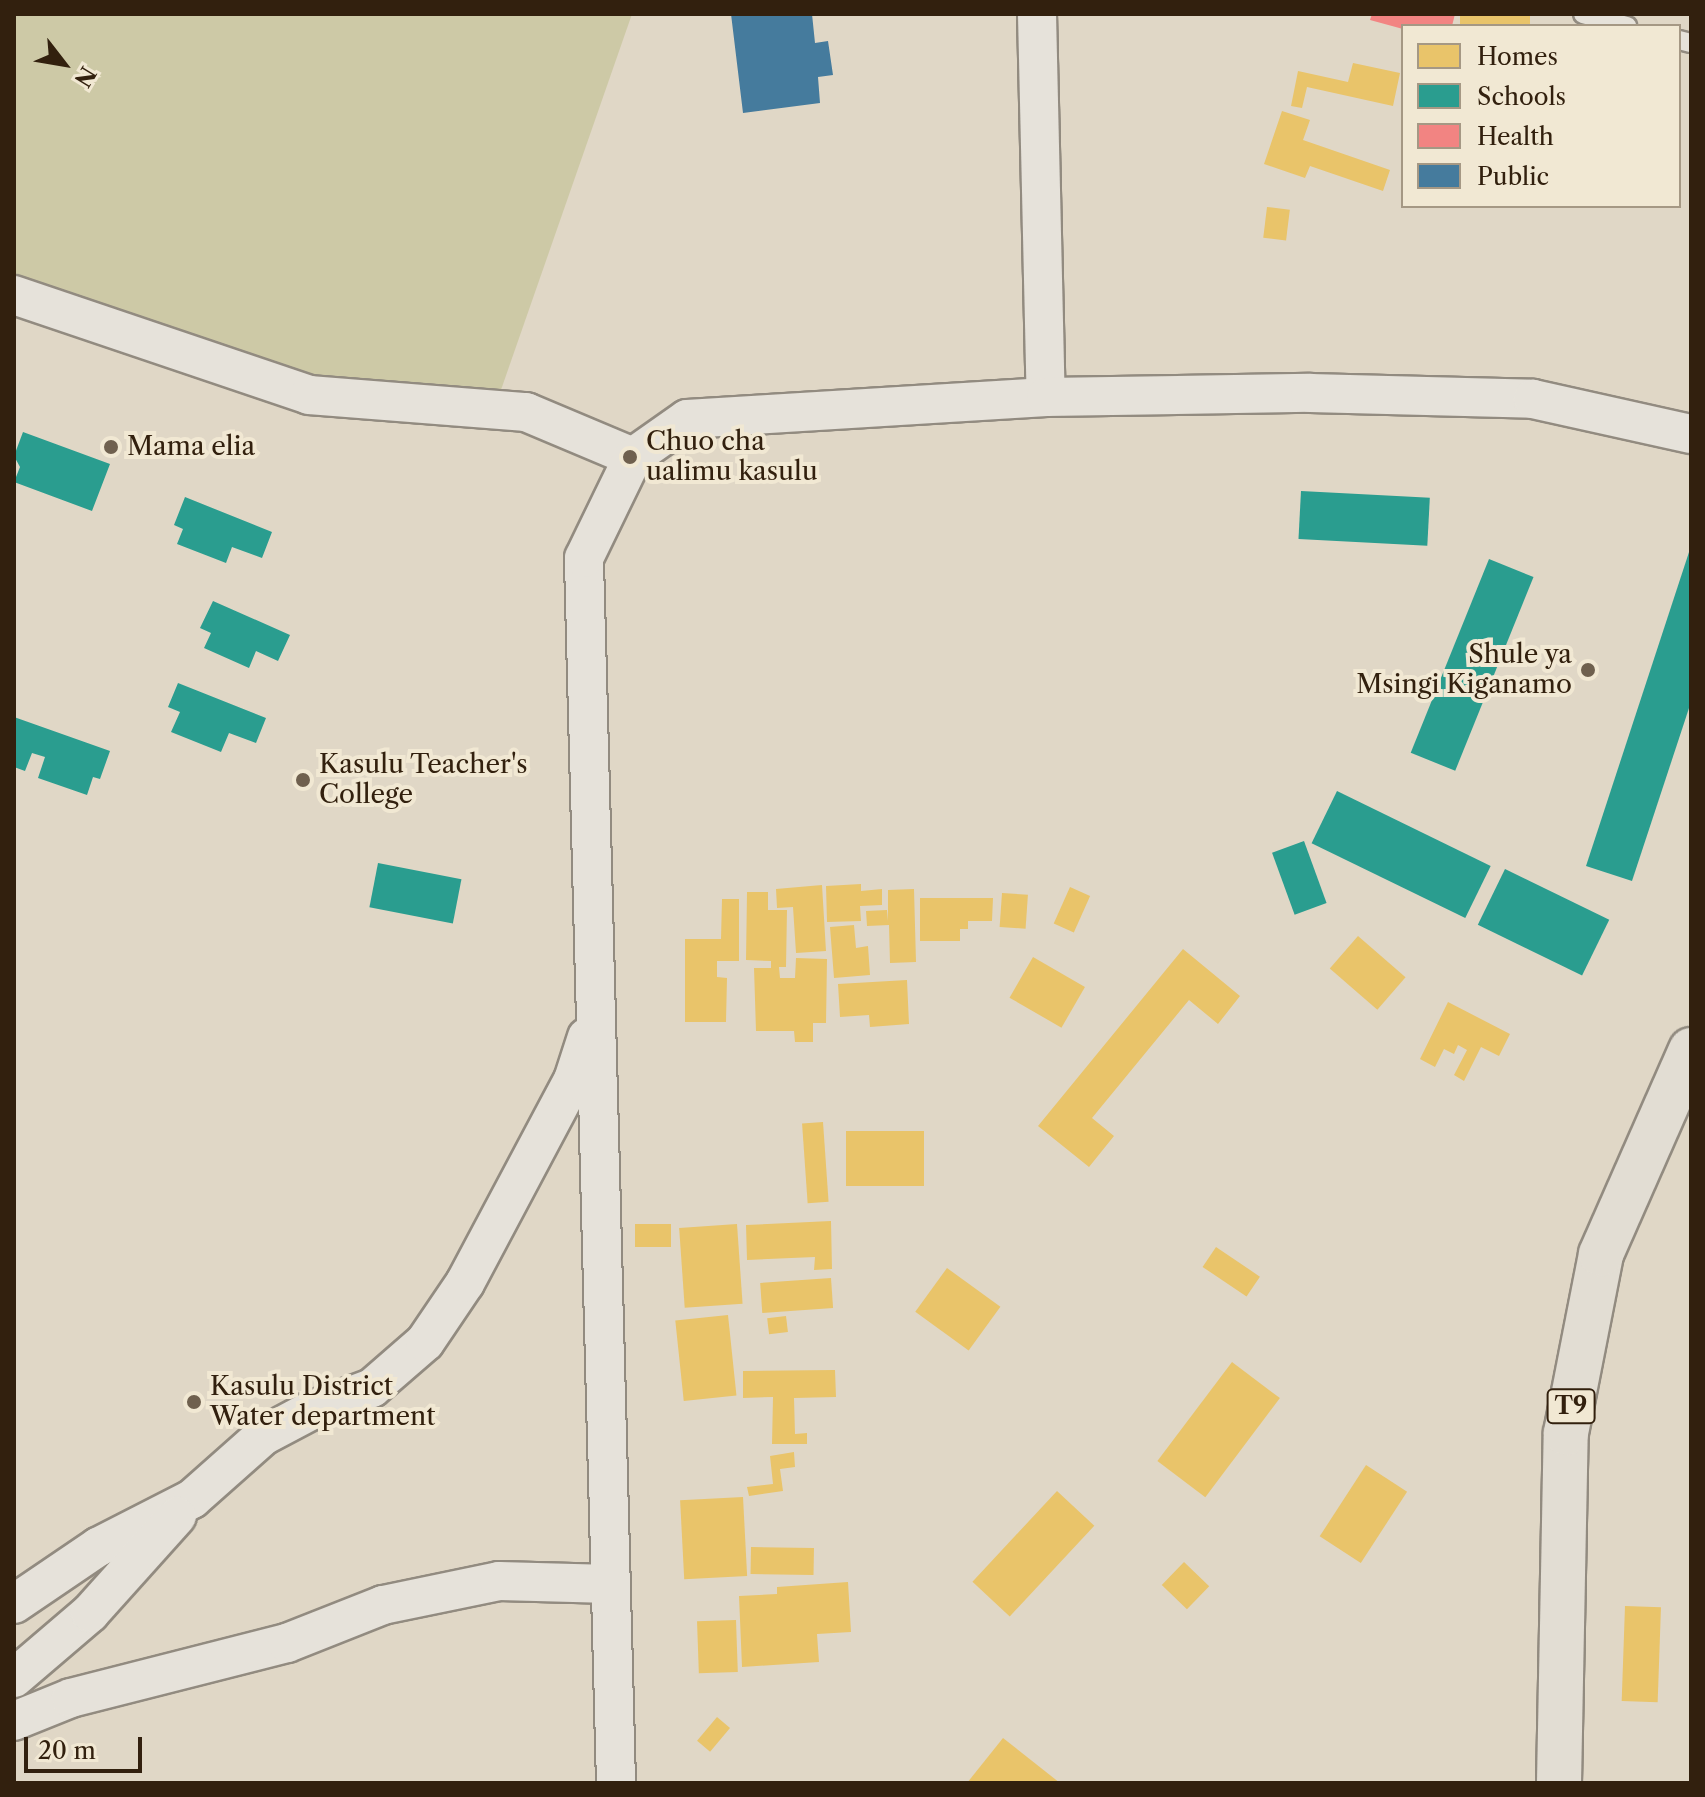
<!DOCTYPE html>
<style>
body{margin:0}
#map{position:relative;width:1705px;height:1797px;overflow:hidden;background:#e0d7c6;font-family:"Libre Caslon Text",serif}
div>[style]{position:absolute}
.green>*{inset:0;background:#cdc9a6}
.homes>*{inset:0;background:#e9c46a;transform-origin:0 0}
.schools>*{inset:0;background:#2a9d8f;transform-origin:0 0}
.health>*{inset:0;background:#f28482}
.public>*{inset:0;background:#457b9d}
.roads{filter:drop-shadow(2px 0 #928b80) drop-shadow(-2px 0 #928b80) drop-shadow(0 2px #928b80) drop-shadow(0 -2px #928b80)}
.lane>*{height:18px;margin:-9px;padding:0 9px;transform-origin:9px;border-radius:9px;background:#e6e2da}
.street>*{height:38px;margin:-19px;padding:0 19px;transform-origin:19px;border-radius:19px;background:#e6e2da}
.highway>*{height:44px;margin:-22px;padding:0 22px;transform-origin:22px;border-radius:22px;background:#e2ddd3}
.dots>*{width:22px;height:22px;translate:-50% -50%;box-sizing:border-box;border:4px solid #f1e8d3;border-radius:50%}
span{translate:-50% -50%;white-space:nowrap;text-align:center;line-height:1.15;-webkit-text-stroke:8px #f1e8d3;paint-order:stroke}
.shield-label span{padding:2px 6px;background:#f1e8d3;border:2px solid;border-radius:6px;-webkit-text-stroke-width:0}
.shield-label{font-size:24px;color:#32200e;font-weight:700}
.poi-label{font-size:26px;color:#32200e}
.left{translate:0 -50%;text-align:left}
.right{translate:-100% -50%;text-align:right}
.frame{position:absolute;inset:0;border:16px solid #32200e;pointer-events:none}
.legend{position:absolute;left:1401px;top:24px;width:280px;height:184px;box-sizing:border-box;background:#f1e8d3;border:2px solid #a59884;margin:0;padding:10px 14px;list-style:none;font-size:24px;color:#32200e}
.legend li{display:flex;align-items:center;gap:16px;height:40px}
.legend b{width:40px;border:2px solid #a59884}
.north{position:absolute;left:24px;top:24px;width:80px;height:80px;-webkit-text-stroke:6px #f1e8d3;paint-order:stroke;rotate:121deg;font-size:22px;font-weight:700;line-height:32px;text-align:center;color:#32200e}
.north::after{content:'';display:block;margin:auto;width:28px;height:36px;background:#32200e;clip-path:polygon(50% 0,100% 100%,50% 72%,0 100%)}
.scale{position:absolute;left:24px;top:1737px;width:118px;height:36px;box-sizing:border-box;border:4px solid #32200e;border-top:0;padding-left:10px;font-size:24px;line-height:28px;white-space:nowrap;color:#32200e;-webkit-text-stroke:6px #f1e8d3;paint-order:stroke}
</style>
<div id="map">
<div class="green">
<div style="clip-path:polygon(14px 14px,632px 14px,494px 410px,331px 397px,14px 293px)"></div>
</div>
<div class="homes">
<div style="left:1460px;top:14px;width:70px;height:12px"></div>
<div style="clip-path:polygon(1353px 63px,1400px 73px,1393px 106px,1307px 87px,1302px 108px,1291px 106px,1298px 71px,1348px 82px)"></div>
<div style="clip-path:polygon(1282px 111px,1310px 120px,1303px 140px,1390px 170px,1383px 191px,1310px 166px,1305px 178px,1264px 164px)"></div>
<div style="left:1267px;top:207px;width:23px;height:31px;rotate:7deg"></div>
<div style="clip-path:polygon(861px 884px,861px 891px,882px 889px,882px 905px,860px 906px,861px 921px,827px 922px,826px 886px)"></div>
<div style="clip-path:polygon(822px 885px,826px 951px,796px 953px,793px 907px,777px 908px,776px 889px)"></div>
<div style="left:1070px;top:887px;width:22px;height:40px;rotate:24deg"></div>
<div style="clip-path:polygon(914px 889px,916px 962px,890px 963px,889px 925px,867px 926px,866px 911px,887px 910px,888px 921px,888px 890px)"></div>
<div style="clip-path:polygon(747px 892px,768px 892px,768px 910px,787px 910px,786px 967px,779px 967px,780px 978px,795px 978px,796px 958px,827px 959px,826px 1023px,813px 1023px,813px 1042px,795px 1042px,794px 1031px,756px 1031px,754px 968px,771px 968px,771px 961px,746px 960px)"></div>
<div style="left:1002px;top:893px;width:26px;height:34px;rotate:4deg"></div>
<div style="clip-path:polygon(920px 898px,993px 898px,992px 921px,968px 921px,968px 929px,960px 929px,960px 941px,920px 941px)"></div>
<div style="clip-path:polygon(722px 899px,739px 899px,739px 961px,717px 961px,717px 977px,727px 978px,726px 1022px,685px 1022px,685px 939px,721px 939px)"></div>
<div style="clip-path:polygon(854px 925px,856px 948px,868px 946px,870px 975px,834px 978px,830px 927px)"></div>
<div style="left:1358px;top:936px;width:63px;height:43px;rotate:41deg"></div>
<div style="clip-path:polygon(1183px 949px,1240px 996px,1218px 1024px,1189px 1000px,1092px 1118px,1114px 1136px,1089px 1167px,1038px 1126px)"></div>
<div style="left:1033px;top:957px;width:60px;height:47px;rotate:30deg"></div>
<div style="clip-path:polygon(907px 980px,909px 1024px,870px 1027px,869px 1015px,840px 1017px,838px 984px)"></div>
<div style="clip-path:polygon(1448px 1002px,1510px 1034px,1499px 1056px,1481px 1047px,1464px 1081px,1454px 1075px,1467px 1050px,1458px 1045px,1454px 1054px,1444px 1049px,1435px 1067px,1420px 1059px)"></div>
<div style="left:823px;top:1122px;width:80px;height:21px;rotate:86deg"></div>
<div style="left:924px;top:1131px;width:55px;height:78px;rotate:90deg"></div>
<div style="clip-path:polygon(831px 1221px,832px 1269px,814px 1270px,815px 1257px,747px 1260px,746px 1225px)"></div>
<div style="left:671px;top:1224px;width:23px;height:36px;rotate:90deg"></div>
<div style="left:737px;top:1224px;width:80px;height:58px;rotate:86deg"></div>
<div style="left:1216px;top:1247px;width:53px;height:24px;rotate:34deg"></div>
<div style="left:947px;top:1268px;width:66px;height:54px;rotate:36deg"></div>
<div style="left:831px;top:1278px;width:30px;height:71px;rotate:86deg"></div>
<div style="left:728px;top:1315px;width:81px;height:53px;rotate:84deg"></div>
<div style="left:786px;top:1316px;width:16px;height:19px;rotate:83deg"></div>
<div style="left:1232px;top:1362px;width:60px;height:124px;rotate:37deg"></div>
<div style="clip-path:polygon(835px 1370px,836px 1397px,794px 1398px,795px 1434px,807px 1433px,807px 1444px,772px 1444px,773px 1397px,743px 1398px,743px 1371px)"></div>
<div style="clip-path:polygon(794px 1452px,795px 1467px,780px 1469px,783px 1491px,749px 1496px,747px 1487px,773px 1484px,770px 1456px)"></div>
<div style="left:1366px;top:1465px;width:49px;height:85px;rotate:33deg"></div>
<div style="left:1057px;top:1491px;width:51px;height:124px;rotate:43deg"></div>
<div style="left:743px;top:1497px;width:79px;height:63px;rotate:87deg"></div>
<div style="left:751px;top:1547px;width:63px;height:27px;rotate:1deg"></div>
<div style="left:1184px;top:1562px;width:35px;height:32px;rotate:44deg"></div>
<div style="clip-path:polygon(848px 1582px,851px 1632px,817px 1634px,819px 1662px,742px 1667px,739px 1596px,777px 1594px,777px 1587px)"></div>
<div style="left:1625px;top:1606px;width:36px;height:95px;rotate:2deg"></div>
<div style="left:736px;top:1620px;width:52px;height:39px;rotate:88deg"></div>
<div style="left:717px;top:1717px;width:17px;height:31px;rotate:40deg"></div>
<div style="clip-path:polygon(1003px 1738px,1060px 1783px,967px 1783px)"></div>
</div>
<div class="schools">
<div style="clip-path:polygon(23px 432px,110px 464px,92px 511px,14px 482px,20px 467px,14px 456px)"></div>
<div style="left:1301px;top:491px;width:129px;height:48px;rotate:3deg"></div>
<div style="clip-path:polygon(185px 497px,272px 532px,262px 558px,232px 547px,226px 563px,177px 544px,183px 529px,174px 525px)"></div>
<div style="clip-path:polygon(1691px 546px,1691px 702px,1632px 881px,1586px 866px)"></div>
<div style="left:1489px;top:559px;width:48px;height:209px;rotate:22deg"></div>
<div style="clip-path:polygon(213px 601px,290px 635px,278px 661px,256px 651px,249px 668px,204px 648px,211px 633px,200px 628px)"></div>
<div style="clip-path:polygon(178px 683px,266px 718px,256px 743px,229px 733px,221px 752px,171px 732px,180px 712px,168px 707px)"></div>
<div style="clip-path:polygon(14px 717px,110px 751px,100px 779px,93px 777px,87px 795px,38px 778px,45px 757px,32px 753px,25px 771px,14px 767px)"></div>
<div style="left:1337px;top:791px;width:171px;height:58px;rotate:26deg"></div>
<div style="left:1304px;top:841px;width:66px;height:34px;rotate:70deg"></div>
<div style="left:378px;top:863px;width:85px;height:45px;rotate:11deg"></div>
<div style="left:1505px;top:869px;width:116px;height:62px;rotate:26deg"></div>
</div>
<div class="health">
<div style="clip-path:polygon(1372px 14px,1455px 14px,1452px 26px,1403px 29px,1370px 20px)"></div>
</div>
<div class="public">
<div style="clip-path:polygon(731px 14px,812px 14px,815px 43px,828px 41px,833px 75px,818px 77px,820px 103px,743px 113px)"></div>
</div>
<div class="roads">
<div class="lane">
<div style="left:1583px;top:14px;width:46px;rotate:15.3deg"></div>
<div style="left:1679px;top:40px;width:12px;rotate:14deg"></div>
</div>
<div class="street">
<div style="left:1037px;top:14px;width:383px;rotate:88.7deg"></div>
<div style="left:14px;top:295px;width:311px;rotate:18.7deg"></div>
<div style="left:309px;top:395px;width:218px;rotate:4.5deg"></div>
<div style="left:526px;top:412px;width:116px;rotate:22.8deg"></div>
<div style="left:14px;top:1604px;width:102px;rotate:-34.2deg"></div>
<div style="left:98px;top:1547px;width:106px;rotate:-27.1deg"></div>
<div style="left:192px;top:1499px;width:95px;rotate:-41.6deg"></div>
<div style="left:263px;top:1436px;width:53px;rotate:-28deg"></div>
<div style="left:310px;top:1411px;width:66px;rotate:-20.4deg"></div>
<div style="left:372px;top:1388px;width:70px;rotate:-41deg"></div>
<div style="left:425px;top:1342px;width:71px;rotate:-55.9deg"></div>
<div style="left:465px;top:1283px;width:230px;rotate:-62deg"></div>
<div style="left:573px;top:1080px;width:45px;rotate:-72deg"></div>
<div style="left:14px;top:1678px;width:100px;rotate:-40.5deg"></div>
<div style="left:90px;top:1613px;width:130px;rotate:-48.1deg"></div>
<div style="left:14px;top:1721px;width:61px;rotate:-22deg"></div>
<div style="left:71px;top:1698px;width:223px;rotate:-14.3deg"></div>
<div style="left:287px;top:1643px;width:103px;rotate:-21.6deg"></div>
<div style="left:383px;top:1605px;width:118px;rotate:-11.7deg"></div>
<div style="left:499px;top:1581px;width:112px;rotate:1.5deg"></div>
<div style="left:616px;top:1783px;width:1225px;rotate:-91.5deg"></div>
<div style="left:584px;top:558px;width:112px;rotate:-64.1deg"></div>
<div style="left:633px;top:457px;width:66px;rotate:-35.1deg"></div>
<div style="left:687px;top:419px;width:360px;rotate:-3.5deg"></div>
<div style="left:1046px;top:397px;width:264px;rotate:-0.9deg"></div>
<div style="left:1310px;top:393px;width:223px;rotate:1.5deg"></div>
<div style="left:1533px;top:399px;width:162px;rotate:12.5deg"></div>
</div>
<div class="highway">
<div style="left:1559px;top:1783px;width:350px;rotate:-88.9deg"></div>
<div style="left:1566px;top:1433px;width:182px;rotate:-78.9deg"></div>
<div style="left:1601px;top:1254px;width:223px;rotate:-66.2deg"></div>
</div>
</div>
<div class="dots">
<div style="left:111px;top:447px;background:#6f604e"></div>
<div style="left:630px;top:457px;background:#6f604e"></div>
<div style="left:1588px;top:670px;background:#6f604e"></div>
<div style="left:303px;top:780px;background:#6f604e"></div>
<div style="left:194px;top:1402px;background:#6f604e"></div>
</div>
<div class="shield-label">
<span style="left:1571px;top:1406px">T9</span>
</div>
<div class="poi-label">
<span class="left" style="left:646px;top:457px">Chuo cha<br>ualimu kasulu</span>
<span class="left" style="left:127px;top:447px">Mama elia</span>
<span class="right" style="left:1572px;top:670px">Shule ya<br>Msingi Kiganamo</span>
<span class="left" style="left:319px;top:780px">Kasulu Teacher's<br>College</span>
<span class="left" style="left:210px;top:1402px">Kasulu District<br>Water department</span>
</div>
<div class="frame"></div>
<ul class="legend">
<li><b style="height:22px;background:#e9c46a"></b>Homes</li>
<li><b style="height:22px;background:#2a9d8f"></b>Schools</li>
<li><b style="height:22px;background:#f28482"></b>Health</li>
<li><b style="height:22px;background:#457b9d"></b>Public</li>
</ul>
<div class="north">N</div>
<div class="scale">20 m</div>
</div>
